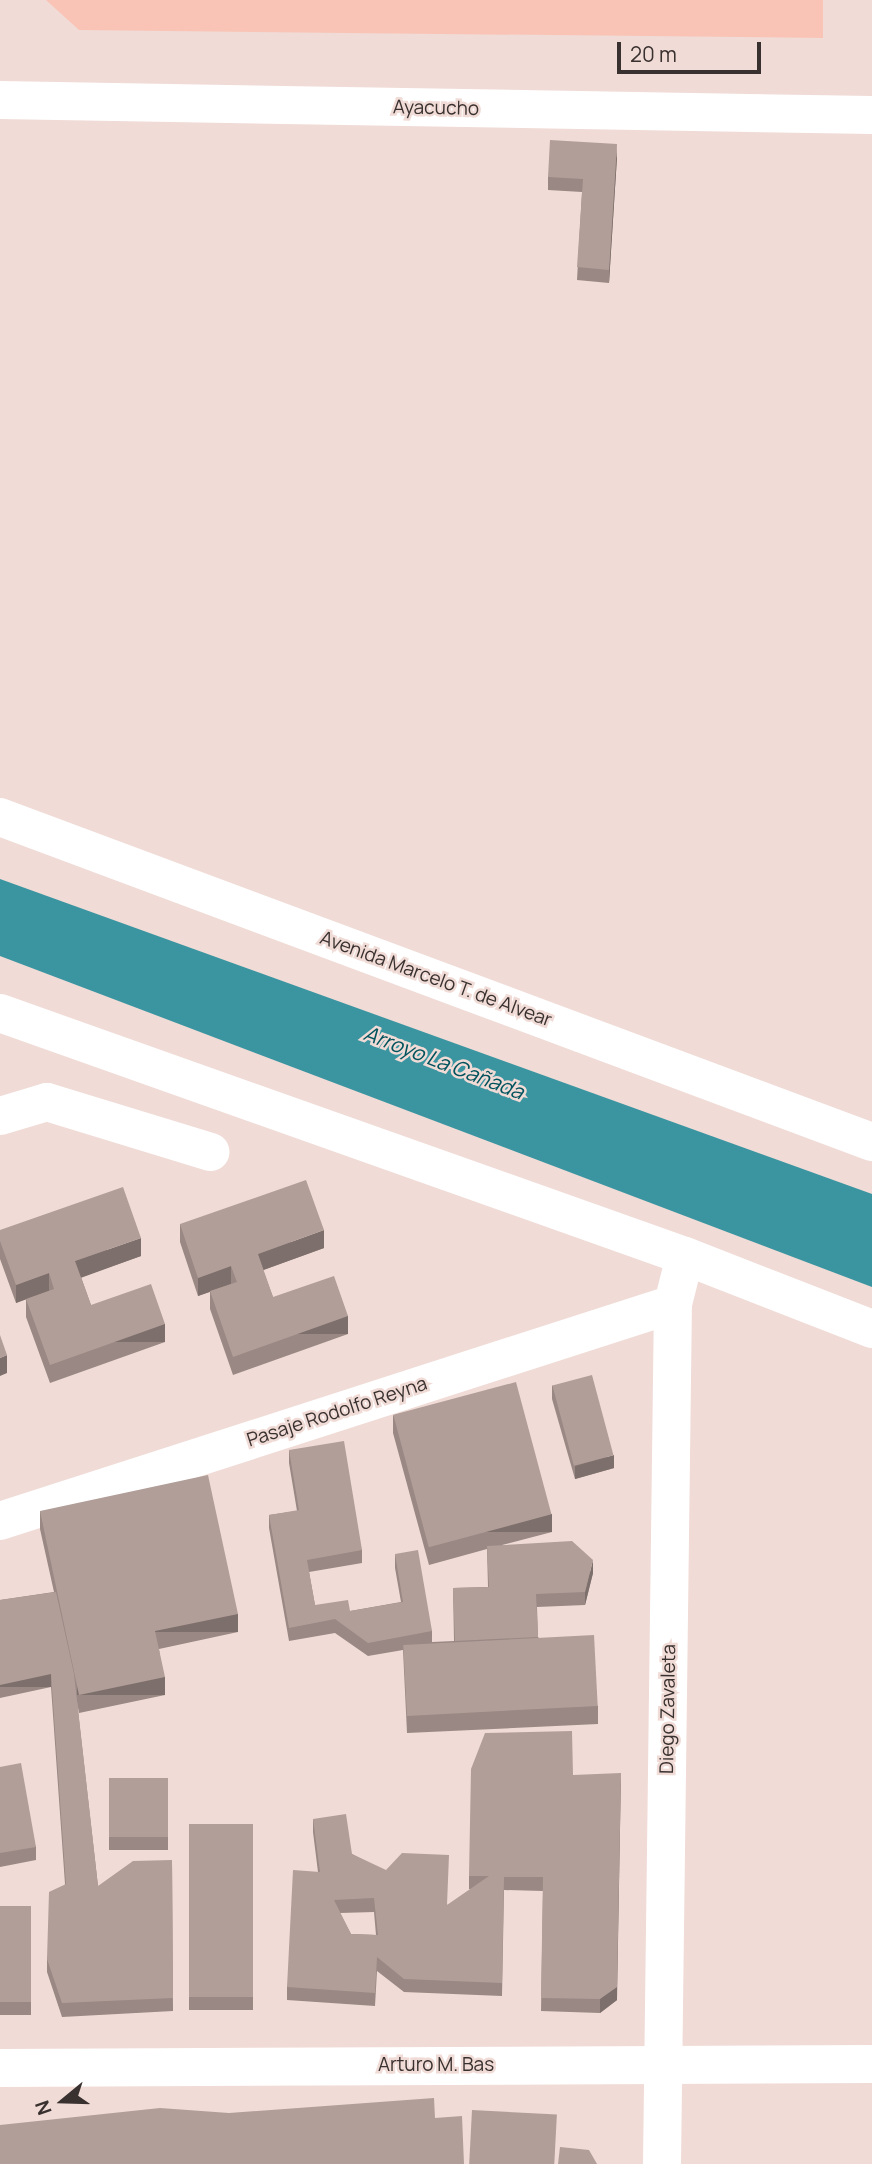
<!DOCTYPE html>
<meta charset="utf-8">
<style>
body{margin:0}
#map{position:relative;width:872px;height:2164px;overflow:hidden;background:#f0dbd6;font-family:Manrope,sans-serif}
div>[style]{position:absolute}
.green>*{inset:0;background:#f9c4b6}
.water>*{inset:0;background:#3a95a1}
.minor>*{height:38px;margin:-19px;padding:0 19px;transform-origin:19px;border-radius:19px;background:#fff}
.secondary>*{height:38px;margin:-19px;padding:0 19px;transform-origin:19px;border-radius:19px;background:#fff}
.wall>*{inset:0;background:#998884;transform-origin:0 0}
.shaded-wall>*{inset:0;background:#7d6f6b;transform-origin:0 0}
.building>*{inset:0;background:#b29e99;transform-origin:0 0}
span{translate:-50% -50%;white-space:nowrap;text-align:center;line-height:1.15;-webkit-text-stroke:5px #f0dbd6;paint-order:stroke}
.street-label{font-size:19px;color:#39312f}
.water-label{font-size:21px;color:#00535d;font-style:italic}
.north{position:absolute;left:28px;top:2066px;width:70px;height:70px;-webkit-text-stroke:5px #f0dbd6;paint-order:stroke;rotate:251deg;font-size:19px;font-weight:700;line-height:28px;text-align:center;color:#39312f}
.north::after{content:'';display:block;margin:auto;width:24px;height:32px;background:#39312f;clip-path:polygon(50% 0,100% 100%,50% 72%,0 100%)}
.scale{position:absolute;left:617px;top:42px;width:144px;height:32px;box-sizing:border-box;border:4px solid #39312f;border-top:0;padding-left:9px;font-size:21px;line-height:24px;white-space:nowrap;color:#39312f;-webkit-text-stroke:5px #f0dbd6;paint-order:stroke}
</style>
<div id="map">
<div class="green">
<div style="clip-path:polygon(46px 0,823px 0,823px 38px,79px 30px)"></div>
</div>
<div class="water">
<div style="clip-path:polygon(0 879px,872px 1194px,872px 1287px,0 956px)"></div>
</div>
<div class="minor">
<div style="left:0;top:100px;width:872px;rotate:0.99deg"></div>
<div style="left:0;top:1116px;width:49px;rotate:-16.6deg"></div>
<div style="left:47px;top:1102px;width:171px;rotate:17deg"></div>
<div style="left:0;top:1521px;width:707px;rotate:-17.87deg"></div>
<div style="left:0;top:2068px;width:872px;rotate:-0.26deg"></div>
<div style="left:662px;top:2164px;width:860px;rotate:-89.27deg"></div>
<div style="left:673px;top:1304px;width:49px;rotate:-76deg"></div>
</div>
<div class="secondary">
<div style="left:0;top:817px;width:931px;rotate:20.44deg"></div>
<div style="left:0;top:1013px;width:727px;rotate:19.53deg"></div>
<div style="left:685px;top:1256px;width:201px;rotate:21.3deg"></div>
</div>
<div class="wall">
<div style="clip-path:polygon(617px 157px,609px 283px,577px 280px,582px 192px,548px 190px,548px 177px)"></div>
<div style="clip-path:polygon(180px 1224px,324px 1248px,263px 1270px,273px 1297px,348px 1334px,233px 1375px,210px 1309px,210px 1292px,198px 1296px,180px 1242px)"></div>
<div style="clip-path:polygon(0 1230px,141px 1256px,81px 1277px,91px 1305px,165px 1342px,50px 1383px,26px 1317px,26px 1299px,16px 1303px,0 1259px)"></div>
<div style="clip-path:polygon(552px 1385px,614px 1468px,575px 1479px,552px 1399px)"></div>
<div style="clip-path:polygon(393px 1415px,552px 1532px,502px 1545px,593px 1573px,585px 1605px,537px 1607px,538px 1637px,598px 1706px,598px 1724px,407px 1733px,403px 1650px,368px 1656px,335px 1633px,289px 1641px,269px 1528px,269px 1515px,297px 1511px,289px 1463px,289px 1450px,362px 1550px,362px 1563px,309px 1572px,315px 1605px,350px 1611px,401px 1602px,395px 1568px,395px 1554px,432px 1631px,432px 1642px,454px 1641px,453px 1588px,488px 1587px,487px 1549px,429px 1565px,393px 1433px)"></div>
<div style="clip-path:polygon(40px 1511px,238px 1632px,159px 1649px,165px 1695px,79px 1713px,77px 1702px,98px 1886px,172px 1860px,173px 2011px,62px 2017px,47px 1972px,47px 1959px,65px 1884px,51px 1687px,0 1698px,0 1600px,54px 1592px,40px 1529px)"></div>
<div style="clip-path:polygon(0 1767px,36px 1847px,36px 1860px,0 1867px)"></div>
<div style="clip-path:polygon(evenodd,573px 1775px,617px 2000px,600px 2013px,541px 2011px,543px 1891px,504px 1890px,502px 1996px,404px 1992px,377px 1971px,375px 2006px,287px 2000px,287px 1987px,318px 1872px,313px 1832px,313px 1819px,352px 1854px,448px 1905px,471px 1889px,469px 1889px,469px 1876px,573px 1775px,374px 1912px,376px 1935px,351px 1934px,340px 1913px,374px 1912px)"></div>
<div style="left:109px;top:1778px;width:59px;height:72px"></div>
<div style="left:189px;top:1824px;width:64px;height:186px"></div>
<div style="left:0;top:1906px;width:31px;height:109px"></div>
</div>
<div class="shaded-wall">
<div style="clip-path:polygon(617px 144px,617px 157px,609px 283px,609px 270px)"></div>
<div style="clip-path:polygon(324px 1230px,324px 1248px,258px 1272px,258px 1254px)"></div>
<div style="clip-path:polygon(141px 1238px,141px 1256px,75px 1280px,75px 1261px)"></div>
<div style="clip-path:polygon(231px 1266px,231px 1284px,198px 1296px,198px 1278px)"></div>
<div style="clip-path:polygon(49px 1273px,49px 1291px,16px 1303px,16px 1285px)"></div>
<div style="left:348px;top:1316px;width:18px;height:122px;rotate:90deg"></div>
<div style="left:165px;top:1324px;width:18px;height:122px;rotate:90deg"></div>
<div style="clip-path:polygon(7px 1355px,7px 1373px,0 1376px,0 1358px)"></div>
<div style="clip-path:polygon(614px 1455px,614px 1468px,575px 1479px,575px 1466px)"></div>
<div style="left:552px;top:1514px;width:18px;height:127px;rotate:90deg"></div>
<div style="clip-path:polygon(593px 1560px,593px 1573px,585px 1605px,585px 1592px)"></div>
<div style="left:238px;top:1614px;width:18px;height:85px;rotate:90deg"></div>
<div style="left:51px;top:1674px;width:13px;height:52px;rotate:90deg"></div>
<div style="left:165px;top:1677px;width:18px;height:88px;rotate:90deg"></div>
<div style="clip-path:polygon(621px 1773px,617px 2000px,600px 2013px,600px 1999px)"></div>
</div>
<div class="building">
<div style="clip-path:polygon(550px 140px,617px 144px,609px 270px,577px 267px,583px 179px,548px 177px)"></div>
<div style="clip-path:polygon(306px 1180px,324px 1230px,258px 1254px,273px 1297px,334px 1276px,348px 1316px,233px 1357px,210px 1291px,237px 1282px,231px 1266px,198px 1278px,180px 1224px)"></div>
<div style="clip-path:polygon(123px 1187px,141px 1238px,75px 1261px,91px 1305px,151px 1284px,165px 1324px,50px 1365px,26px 1299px,54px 1289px,49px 1273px,16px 1285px,0 1241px,0 1230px)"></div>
<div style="clip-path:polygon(0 1335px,7px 1355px,0 1358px)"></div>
<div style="left:592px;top:1375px;width:83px;height:41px;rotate:75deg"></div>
<div style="left:516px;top:1382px;width:137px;height:127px;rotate:75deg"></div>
<div style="clip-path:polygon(344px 1441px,362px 1550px,307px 1560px,315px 1605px,348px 1600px,350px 1611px,403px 1602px,395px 1554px,418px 1550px,432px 1631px,368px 1643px,335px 1619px,289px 1628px,269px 1515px,299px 1510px,289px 1450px)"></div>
<div style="clip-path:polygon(208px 1475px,238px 1614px,155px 1631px,165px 1677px,79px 1695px,40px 1511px)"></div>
<div style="clip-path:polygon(572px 1541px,593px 1560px,585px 1592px,536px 1594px,538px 1637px,455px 1641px,453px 1588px,489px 1587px,487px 1546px)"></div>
<div style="clip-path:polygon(56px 1592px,74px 1674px,98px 1886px,133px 1861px,172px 1860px,173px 1998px,62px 2003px,47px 1959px,49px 1892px,66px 1884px,51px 1674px,0 1685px,0 1600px)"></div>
<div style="left:594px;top:1635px;width:71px;height:191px;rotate:87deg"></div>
<div style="clip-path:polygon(evenodd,572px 1731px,573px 1775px,621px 1773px,617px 1987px,600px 1999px,541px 1998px,543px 1877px,504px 1877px,502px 1983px,404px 1979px,377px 1957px,375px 1993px,287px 1987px,293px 1870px,320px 1872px,313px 1819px,346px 1814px,352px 1854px,386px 1870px,402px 1853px,449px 1855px,447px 1905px,489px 1876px,469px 1876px,471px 1769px,485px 1733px,572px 1731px,374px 1898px,378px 1935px,351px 1934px,334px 1900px,374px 1898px)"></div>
<div style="clip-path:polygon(21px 1763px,36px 1847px,0 1853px,0 1767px)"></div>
<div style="left:109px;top:1778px;width:59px;height:59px"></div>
<div style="left:189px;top:1824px;width:64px;height:173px"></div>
<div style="left:0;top:1906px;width:31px;height:96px"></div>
<div style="clip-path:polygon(434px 2098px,435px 2118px,462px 2116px,464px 2164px,0 2164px,0 2125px,160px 2108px,229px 2113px)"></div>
<div style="left:472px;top:2110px;width:85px;height:54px;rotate:3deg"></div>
<div style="clip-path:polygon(560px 2147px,589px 2150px,597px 2164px,558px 2164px)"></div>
</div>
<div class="street-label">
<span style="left:436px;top:108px;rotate:1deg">Ayacucho</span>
<span style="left:436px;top:979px;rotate:20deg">Avenida Marcelo T. de Alvear</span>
<span style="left:337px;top:1412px;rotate:-18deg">Pasaje Rodolfo Reyna</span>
<span style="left:668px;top:1709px;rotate:-89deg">Diego Zavaleta</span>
<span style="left:436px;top:2065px">Arturo M. Bas</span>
</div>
<div class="water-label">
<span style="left:444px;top:1062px;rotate:21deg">Arroyo La Cañada</span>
</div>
<div class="north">N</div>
<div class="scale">20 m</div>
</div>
